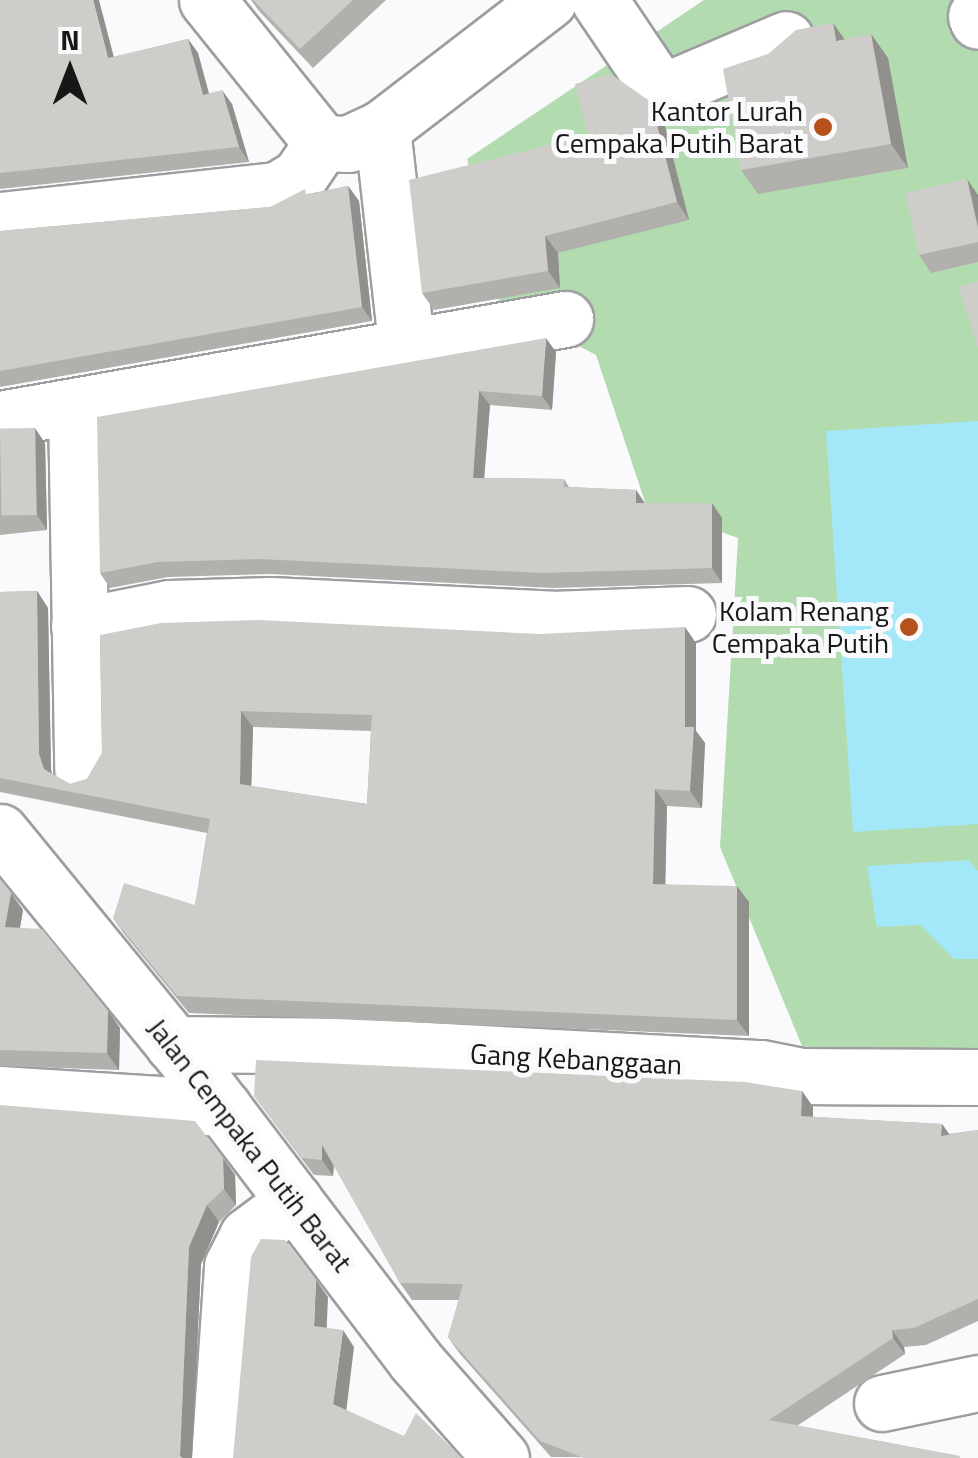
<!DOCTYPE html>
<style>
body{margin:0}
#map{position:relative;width:978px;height:1458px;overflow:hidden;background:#faf9fc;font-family:"Titillium Web",sans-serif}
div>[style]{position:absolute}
.green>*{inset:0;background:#b2dcb0}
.water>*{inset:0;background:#a2e8f9}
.roads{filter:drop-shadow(2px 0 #9e9da0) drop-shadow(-2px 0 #9e9da0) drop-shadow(0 2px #9e9da0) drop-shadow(0 -2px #9e9da0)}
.minor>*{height:55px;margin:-27.5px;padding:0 27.5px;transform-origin:27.5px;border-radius:27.5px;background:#fff}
.wall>*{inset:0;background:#b2b0ad}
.shaded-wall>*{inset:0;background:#91908d}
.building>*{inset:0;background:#cfcdc9;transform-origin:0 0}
.dots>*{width:28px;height:28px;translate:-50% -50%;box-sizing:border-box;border:5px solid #faf9fc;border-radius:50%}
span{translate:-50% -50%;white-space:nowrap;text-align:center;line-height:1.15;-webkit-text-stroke:10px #faf9fc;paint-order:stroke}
.poi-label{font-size:28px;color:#171718}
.right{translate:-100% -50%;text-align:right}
.street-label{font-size:28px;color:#171718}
.north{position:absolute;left:20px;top:20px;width:100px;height:100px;-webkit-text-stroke:8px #faf9fc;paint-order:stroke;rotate:0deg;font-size:28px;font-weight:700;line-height:40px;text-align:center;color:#171718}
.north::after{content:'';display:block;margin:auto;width:35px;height:45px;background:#171718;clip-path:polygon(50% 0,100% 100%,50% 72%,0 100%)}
</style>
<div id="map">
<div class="green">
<div style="clip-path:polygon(704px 0,978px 0,978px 1072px,802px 1046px,720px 847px,738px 538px,646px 505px,596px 355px,500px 305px,467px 159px)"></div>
</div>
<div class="water">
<div style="clip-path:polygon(978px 421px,978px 824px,853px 832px,826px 431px)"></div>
<div style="clip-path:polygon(968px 860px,978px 871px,978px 959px,954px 959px,920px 925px,877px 927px,867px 866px)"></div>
</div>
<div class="roads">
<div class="minor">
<div style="left:207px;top:0;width:184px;rotate:51.2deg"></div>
<div style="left:599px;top:0;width:97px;rotate:56deg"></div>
<div style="left:653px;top:80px;width:18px;rotate:29deg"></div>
<div style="left:669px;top:89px;width:127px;rotate:-23.1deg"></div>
<div style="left:976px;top:16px;width:5px;rotate:68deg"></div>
<div style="left:382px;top:128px;width:216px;rotate:83.6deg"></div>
<div style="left:322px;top:143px;width:26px;rotate:2deg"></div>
<div style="left:348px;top:144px;width:38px;rotate:-25deg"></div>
<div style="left:382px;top:128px;width:210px;rotate:-37.5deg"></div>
<div style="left:0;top:220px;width:279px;rotate:-6.2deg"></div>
<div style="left:277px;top:190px;width:26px;rotate:-31deg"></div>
<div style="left:299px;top:177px;width:41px;rotate:-55.9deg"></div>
<div style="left:76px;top:408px;width:361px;rotate:89deg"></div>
<div style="left:0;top:419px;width:574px;rotate:-10.04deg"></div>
<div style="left:79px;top:626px;width:92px;rotate:-11.3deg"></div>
<div style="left:169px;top:608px;width:102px;rotate:-1.7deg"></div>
<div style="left:271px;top:605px;width:282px;rotate:2.8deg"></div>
<div style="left:553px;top:619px;width:135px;rotate:-2.1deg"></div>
<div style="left:0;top:832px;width:287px;rotate:50.7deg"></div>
<div style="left:182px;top:1054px;width:385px;rotate:52.7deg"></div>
<div style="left:415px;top:1360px;width:130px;rotate:48.7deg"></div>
<div style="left:173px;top:1044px;width:179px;rotate:0.6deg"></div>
<div style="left:352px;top:1046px;width:410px;rotate:3.1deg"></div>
<div style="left:761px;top:1068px;width:41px;rotate:11.3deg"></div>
<div style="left:801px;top:1076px;width:177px;rotate:0.3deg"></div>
<div style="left:0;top:1094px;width:224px;rotate:3.6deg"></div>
<div style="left:882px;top:1403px;width:98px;rotate:-11.8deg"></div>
<div style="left:219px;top:1458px;width:192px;rotate:-86.1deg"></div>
<div style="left:232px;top:1266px;width:34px;rotate:-63deg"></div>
<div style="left:247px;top:1236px;width:59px;rotate:-36.7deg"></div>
</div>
</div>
<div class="wall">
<div style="clip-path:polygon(0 0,114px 57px,188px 39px,198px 53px,209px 93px,232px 104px,249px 162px,0 189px)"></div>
<div style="clip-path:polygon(251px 0,386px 0,313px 68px,259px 11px)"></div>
<div style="clip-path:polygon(871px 34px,888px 58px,908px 168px,758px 194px,741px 170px,844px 40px)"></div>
<div style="clip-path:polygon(651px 102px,663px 119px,689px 220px,558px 253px,560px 288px,434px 310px,422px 293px)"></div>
<div style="clip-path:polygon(348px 186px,359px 201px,372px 321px,0 387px,0 231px,270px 207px,308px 194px)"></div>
<div style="clip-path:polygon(978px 195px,978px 262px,931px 273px,919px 255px)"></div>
<div style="clip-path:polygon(556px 352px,552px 410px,490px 405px,484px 478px,564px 479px,569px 487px,636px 490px,645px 503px,722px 518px,722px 583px,553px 588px,270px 574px,168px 577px,110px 588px,100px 573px)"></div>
<div style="clip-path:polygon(0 432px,45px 443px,47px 530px,0 535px)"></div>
<div style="clip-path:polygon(evenodd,37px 591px,48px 608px,51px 770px,52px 774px,70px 784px,87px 779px,102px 753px,100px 635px,696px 643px,696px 731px,705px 743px,702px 808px,667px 806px,665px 884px,749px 902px,749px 1036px,189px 1013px,125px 935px,113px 918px,195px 905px,207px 833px,0 792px,0 592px,37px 591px,253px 727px,371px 731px,367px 804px,251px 786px,253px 727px)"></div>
<div style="clip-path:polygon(0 879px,23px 910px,20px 928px,108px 1011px,120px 1028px,119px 1070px,0 1066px)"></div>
<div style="clip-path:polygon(802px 1091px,813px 1107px,813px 1117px,942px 1124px,949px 1134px,978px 1130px,978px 1321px,926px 1345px,904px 1347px,905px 1354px,797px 1426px,959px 1456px,960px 1458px,551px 1457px,460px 1354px,448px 1337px,459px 1300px,412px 1300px,400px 1283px,334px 1165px,333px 1176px,314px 1175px,254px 1096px)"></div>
<div style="clip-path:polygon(223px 1158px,235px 1175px,236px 1205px,219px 1222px,201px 1264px,192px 1458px,0 1458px)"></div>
</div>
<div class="shaded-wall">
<div style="clip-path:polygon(93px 0,99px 0,118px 73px,108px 58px)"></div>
<div style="clip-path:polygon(833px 23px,850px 47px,836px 41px)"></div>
<div style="clip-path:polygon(871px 34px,888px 58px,908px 168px,891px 144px)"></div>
<div style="clip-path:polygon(188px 39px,198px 53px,213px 110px,203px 95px)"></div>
<div style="clip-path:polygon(222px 90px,232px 104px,249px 162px,239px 147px)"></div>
<div style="clip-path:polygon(651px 102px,663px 119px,689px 220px,677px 202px)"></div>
<div style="clip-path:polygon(967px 179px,978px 195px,978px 228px)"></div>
<div style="clip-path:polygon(348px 186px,359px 201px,372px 321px,362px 307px)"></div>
<div style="clip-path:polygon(545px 236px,558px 253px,560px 288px,548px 271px)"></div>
<div style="clip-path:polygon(546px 338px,556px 352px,552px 410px,542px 396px)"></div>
<div style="clip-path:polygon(479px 391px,490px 405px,483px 493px,473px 478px)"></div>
<div style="clip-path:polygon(35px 428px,45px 443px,47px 530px,37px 515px)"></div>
<div style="clip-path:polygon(636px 490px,646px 505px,636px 503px)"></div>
<div style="clip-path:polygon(712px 503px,722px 518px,722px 583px,712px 568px)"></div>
<div style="clip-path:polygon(37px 591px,48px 608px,51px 770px,56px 786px,44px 769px,39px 754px)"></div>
<div style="clip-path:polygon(685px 627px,696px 643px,696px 731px,705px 743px,702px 808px,690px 791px,685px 727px)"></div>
<div style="clip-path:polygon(241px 711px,253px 727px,251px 800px,240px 784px)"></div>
<div style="clip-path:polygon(655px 789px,667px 806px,665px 900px,653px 884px)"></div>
<div style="clip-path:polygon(737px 886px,749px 902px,749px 1036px,737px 1020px)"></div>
<div style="clip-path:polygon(11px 893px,23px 910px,17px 944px,5px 927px)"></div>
<div style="clip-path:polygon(108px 1011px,120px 1028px,119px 1070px,107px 1053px)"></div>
<div style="clip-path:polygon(802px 1091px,813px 1107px,813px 1133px,801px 1116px)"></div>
<div style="clip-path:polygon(942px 1124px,954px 1141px,941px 1136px)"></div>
<div style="clip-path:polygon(322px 1145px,334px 1161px,333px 1176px,322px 1160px)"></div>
<div style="clip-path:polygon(223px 1158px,235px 1175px,236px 1205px,224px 1189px)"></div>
<div style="clip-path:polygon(207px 1205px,219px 1222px,201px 1264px,192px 1458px,181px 1458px,180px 1456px,189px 1247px)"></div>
<div style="clip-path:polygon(316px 1280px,328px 1297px,326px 1343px,314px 1326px)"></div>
<div style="clip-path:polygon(343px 1330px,354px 1347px,345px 1421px,333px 1404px)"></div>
<div style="clip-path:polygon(892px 1330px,904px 1347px,905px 1354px,893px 1338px)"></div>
</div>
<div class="building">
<div style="clip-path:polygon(0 0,93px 0,108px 58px,188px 39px,203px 95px,222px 90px,239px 147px,0 173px)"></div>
<div style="clip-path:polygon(253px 0,353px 0,300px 49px)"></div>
<div style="clip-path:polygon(833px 23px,836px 41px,871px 34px,891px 144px,741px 170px,723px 69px,768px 54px,796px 30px)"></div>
<div style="clip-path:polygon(611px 74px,651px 102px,677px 202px,545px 236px,548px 271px,422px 293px,409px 180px,588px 135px,575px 84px)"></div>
<div style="clip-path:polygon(967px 179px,978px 228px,978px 242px,919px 255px,905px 193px)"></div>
<div style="clip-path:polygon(348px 186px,362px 307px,0 371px,0 231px,270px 207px,305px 189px,306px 195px)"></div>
<div style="clip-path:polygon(978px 281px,978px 348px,959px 287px)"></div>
<div style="clip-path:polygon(546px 338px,542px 396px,479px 391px,473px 478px,564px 479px,564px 487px,636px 490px,636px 503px,712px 503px,712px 568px,543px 573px,260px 559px,158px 562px,100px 573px,97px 417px)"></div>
<div style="left:35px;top:428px;width:87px;height:35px;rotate:89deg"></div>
<div style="clip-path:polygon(evenodd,37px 591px,39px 754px,44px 769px,70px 784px,87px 779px,102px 753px,100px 635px,161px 623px,259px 620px,540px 634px,685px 627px,685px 727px,694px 727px,690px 791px,655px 789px,653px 884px,737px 886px,737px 1020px,177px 996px,113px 918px,124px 883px,195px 905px,210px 819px,0 778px,0 592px,37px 591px,241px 711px,372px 715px,367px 804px,240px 784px,241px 711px)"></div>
<div style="clip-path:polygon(0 879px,11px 893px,5px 927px,42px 929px,108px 1011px,107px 1053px,0 1050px)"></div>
<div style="clip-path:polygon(256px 1060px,745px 1082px,802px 1091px,801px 1116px,942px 1124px,941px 1136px,978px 1130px,978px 1299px,914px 1328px,892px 1330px,893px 1338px,769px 1420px,959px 1456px,959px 1458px,584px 1458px,540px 1441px,448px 1337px,463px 1284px,400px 1283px,322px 1145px,322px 1160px,302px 1158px,254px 1096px)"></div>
<div style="clip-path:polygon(0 1105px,195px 1121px,223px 1158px,224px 1189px,207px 1205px,189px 1247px,180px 1456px,183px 1458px,0 1458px)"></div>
<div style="clip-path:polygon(261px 1239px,285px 1240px,316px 1280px,314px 1326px,343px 1330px,333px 1404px,404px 1436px,416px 1413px,462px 1458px,233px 1458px,251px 1257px)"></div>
</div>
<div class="dots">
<div style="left:823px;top:127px;background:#b5511a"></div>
<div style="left:909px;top:627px;background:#b5511a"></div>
</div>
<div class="poi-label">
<span class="right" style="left:803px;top:127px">Kantor Lurah<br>Cempaka Putih Barat</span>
<span class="right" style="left:889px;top:627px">Kolam Renang<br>Cempaka Putih</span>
</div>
<div class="street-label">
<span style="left:576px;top:1059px;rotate:3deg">Gang Kebanggaan</span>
<span style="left:250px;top:1145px;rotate:52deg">Jalan Cempaka Putih Barat</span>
</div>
<div class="north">N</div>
</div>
